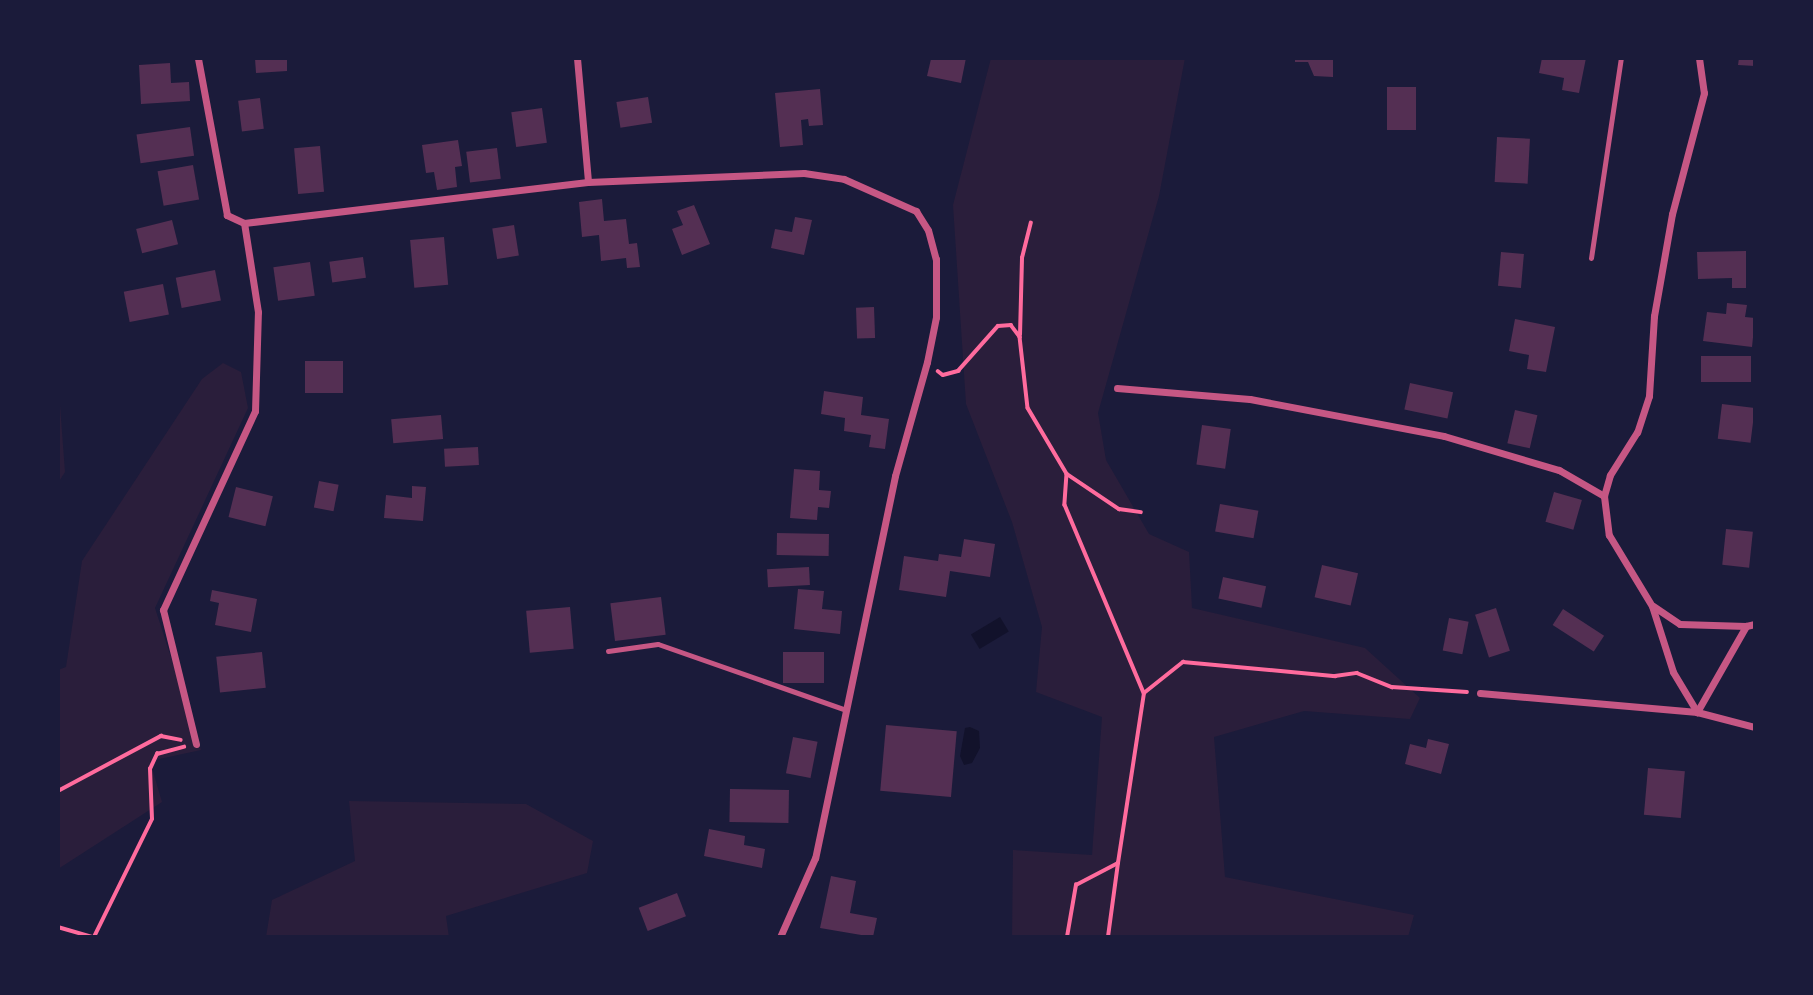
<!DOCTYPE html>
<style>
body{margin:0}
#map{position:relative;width:1813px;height:995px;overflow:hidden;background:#1b1b3a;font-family:"Noto Serif",serif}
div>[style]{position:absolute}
.green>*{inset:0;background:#2a1e3b}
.water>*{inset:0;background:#12122b;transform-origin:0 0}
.building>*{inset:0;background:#542f53;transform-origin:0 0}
.path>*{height:3.5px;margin:-1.75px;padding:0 1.75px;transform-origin:1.75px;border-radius:1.75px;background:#ff6b9d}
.service>*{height:5px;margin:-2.5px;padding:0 2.5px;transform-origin:2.5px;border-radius:2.5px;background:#c65784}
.minor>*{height:7px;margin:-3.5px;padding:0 3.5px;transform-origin:3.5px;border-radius:3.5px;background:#c65784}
span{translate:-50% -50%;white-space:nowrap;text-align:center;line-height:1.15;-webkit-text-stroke:5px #1b1b3a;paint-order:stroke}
.frame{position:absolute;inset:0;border:60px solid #1b1b3a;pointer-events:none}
</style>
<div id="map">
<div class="green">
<div style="clip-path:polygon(991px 58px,1185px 58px,1159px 196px,1098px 413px,1106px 460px,1149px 534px,1189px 552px,1192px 608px,1365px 648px,1420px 698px,1410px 719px,1304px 711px,1214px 737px,1225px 877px,1414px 915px,1408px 937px,1012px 937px,1013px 850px,1092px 855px,1102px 717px,1036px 692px,1042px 627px,1012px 522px,966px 404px,953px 205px)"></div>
<div style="clip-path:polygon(223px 363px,241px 372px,248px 408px,155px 608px,201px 750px,150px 761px,162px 802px,58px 869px,58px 670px,66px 667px,82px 561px,202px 379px)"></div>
<div style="clip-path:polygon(58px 378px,65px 472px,58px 483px)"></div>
<div style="clip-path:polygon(349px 801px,526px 804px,593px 841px,587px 873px,446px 916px,449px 937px,266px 937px,272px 900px,355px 861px)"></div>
</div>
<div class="water">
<div style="left:1000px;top:617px;width:17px;height:34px;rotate:59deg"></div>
<div style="clip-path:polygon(970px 727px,979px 731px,980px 748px,972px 763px,964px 765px,960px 756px,965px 728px)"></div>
</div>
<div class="building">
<div style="clip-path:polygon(255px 58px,287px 58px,287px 71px,256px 73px)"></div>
<div style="clip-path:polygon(941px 58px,966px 58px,961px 83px,927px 76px,931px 59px)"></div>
<div style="clip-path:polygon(1295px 58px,1333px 58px,1333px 77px,1314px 76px,1308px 62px,1295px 62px)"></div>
<div style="clip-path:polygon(1542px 58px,1586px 58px,1579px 93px,1562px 90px,1564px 78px,1539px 73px)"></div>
<div style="clip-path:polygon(1739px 58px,1755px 58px,1755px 66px,1738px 65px)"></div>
<div style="clip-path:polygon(170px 63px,171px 83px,189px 82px,190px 101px,141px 104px,139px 65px)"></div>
<div style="left:1387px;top:87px;width:29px;height:43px"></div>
<div style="clip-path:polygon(820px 89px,823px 125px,809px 126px,808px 119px,801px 120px,803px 145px,780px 147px,775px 93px)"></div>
<div style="left:648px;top:97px;width:26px;height:32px;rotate:81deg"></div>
<div style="left:260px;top:98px;width:31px;height:22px;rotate:83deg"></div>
<div style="left:542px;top:108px;width:35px;height:31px;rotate:82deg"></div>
<div style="left:190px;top:127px;width:29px;height:54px;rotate:82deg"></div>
<div style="left:1497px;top:137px;width:33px;height:45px;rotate:3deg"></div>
<div style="clip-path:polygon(458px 140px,462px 166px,455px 167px,457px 187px,437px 190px,434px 172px,426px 173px,422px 145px)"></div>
<div style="left:320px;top:146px;width:46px;height:26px;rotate:85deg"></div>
<div style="left:497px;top:148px;width:31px;height:31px;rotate:83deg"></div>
<div style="left:193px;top:165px;width:35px;height:36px;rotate:80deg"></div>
<div style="clip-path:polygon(602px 199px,604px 221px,626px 219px,629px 244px,637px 243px,640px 267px,627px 268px,626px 258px,601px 261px,599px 235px,582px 237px,579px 202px)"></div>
<div style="clip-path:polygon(694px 205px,710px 244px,682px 255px,672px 229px,683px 225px,677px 211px)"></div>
<div style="clip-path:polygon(795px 217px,812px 220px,804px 255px,771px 248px,775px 229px,792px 232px)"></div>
<div style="left:172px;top:220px;width:25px;height:37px;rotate:76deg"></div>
<div style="left:514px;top:225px;width:31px;height:22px;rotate:81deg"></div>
<div style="left:444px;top:237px;width:48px;height:34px;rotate:85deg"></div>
<div style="clip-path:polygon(1746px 251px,1746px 288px,1732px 288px,1732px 278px,1698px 279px,1697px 252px)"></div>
<div style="left:1501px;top:252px;width:23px;height:34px;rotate:5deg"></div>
<div style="left:363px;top:257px;width:21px;height:34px;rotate:82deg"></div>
<div style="left:310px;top:262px;width:34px;height:37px;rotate:82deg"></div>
<div style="left:215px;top:270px;width:31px;height:40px;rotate:79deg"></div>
<div style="left:163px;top:284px;width:31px;height:40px;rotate:79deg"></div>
<div style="clip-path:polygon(1727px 303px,1747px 305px,1745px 317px,1755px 318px,1752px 347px,1703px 341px,1707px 312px,1726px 314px)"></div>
<div style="left:874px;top:307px;width:31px;height:18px;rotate:88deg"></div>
<div style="clip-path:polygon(1515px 319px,1555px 327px,1546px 372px,1527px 369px,1529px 355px,1509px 351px)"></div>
<div style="left:1751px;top:356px;width:26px;height:50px;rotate:90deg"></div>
<div style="left:305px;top:361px;width:38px;height:32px"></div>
<div style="left:1410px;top:383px;width:44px;height:27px;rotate:12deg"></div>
<div style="clip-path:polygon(824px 391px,863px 397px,861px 415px,889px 419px,885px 449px,869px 447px,871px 435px,844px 431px,845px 418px,821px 414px)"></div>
<div style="left:1722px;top:404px;width:33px;height:35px;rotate:7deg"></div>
<div style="left:1515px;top:410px;width:23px;height:34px;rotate:13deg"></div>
<div style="left:441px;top:415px;width:24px;height:50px;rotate:85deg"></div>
<div style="left:1202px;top:425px;width:29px;height:40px;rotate:8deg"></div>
<div style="left:478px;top:447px;width:18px;height:34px;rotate:87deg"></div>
<div style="clip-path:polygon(794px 469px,820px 471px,819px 490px,831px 491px,829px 508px,818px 507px,817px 520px,790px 518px)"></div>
<div style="left:319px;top:481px;width:20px;height:27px;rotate:11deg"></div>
<div style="clip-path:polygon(412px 486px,426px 487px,423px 521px,384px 518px,386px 495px,412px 498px)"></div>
<div style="left:236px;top:487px;width:38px;height:31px;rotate:14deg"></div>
<div style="left:1554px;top:492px;width:29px;height:31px;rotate:16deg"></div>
<div style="left:1220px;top:504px;width:39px;height:28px;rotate:10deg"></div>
<div style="left:1726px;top:529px;width:27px;height:36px;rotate:6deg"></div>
<div style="left:777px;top:533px;width:52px;height:22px;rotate:1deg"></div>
<div style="clip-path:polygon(964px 539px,995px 544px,990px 577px,950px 571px,946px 597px,899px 590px,904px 556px,938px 561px,939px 554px,961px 557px)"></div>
<div style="left:1322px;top:565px;width:37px;height:33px;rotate:13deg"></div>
<div style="left:809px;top:567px;width:18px;height:42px;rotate:87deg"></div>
<div style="left:1223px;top:577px;width:44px;height:22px;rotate:12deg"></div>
<div style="clip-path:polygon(798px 589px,824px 591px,822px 609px,842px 611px,840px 634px,794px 629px)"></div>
<div style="clip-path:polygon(212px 590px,257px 599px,251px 632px,215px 625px,219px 603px,210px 601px)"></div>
<div style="left:661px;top:597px;width:38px;height:51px;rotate:83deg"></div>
<div style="left:570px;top:607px;width:42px;height:44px;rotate:85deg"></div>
<div style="left:1496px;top:608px;width:45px;height:22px;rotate:72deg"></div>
<div style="left:1563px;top:609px;width:49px;height:19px;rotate:33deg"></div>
<div style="left:1449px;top:618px;width:20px;height:33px;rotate:11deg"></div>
<div style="left:262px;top:652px;width:36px;height:46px;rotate:84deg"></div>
<div style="left:783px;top:652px;width:41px;height:31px"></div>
<div style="left:886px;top:725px;width:71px;height:66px;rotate:5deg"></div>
<div style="left:793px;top:737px;width:25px;height:37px;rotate:11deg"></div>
<div style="clip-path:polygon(1428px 739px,1449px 744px,1441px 774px,1405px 764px,1410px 744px,1426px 748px)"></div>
<div style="left:1648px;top:768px;width:37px;height:47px;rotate:5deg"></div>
<div style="left:730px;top:789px;width:59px;height:33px;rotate:1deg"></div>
<div style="clip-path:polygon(709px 829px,745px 836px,744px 845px,765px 849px,762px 868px,704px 856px)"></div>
<div style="clip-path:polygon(831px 876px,856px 881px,850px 913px,877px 918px,873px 937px,820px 928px)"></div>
<div style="left:677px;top:893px;width:25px;height:41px;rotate:69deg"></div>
</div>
<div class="path">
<div style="left:1020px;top:335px;width:77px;rotate:-88.5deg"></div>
<div style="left:1022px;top:258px;width:36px;rotate:-76deg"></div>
<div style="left:938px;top:371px;width:6px;rotate:39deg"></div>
<div style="left:943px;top:375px;width:16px;rotate:-15deg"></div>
<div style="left:958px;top:371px;width:60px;rotate:-48.4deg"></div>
<div style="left:998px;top:326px;width:13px;rotate:-4deg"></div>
<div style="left:1011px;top:325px;width:15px;rotate:53deg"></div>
<div style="left:1020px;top:337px;width:71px;rotate:83.6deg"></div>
<div style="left:1028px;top:408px;width:77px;rotate:59.4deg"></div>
<div style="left:1067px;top:474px;width:63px;rotate:33.9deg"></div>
<div style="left:1119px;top:509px;width:22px;rotate:8deg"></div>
<div style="left:1067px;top:474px;width:31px;rotate:94deg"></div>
<div style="left:1065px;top:505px;width:204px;rotate:67.2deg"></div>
<div style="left:58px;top:791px;width:117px;rotate:-28.1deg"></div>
<div style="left:161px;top:736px;width:20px;rotate:11deg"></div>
<div style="left:58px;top:927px;width:37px;rotate:16deg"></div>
<div style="left:94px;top:937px;width:131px;rotate:-63.8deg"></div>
<div style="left:152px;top:819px;width:50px;rotate:-92.3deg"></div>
<div style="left:150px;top:769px;width:17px;rotate:-65deg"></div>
<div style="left:157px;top:754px;width:28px;rotate:-15deg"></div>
<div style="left:1067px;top:937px;width:53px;rotate:-80.2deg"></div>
<div style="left:1076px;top:885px;width:47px;rotate:-27.6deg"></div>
<div style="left:1118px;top:863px;width:172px;rotate:-81.3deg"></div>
<div style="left:1144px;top:693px;width:50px;rotate:-38.5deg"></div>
<div style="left:1183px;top:662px;width:153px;rotate:5.3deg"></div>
<div style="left:1335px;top:676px;width:22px;rotate:-8deg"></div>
<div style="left:1357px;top:673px;width:38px;rotate:22deg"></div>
<div style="left:1392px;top:687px;width:75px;rotate:3.8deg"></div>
<div style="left:1108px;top:937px;width:75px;rotate:-82.3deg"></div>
</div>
<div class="service">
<div style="left:1591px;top:258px;width:202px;rotate:-81.5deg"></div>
<div style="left:608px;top:651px;width:50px;rotate:-8deg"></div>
<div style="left:658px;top:644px;width:199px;rotate:19.3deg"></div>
</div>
<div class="minor">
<div style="left:577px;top:58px;width:124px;rotate:84.9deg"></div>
<div style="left:1699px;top:58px;width:35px;rotate:82deg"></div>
<div style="left:1704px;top:93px;width:125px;rotate:104.8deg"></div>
<div style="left:1672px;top:214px;width:104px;rotate:100deg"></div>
<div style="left:1654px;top:316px;width:80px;rotate:93.6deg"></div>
<div style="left:1649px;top:396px;width:38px;rotate:108deg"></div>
<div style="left:1637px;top:432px;width:51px;rotate:122.1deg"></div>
<div style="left:1610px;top:475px;width:22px;rotate:106deg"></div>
<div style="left:1604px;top:496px;width:39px;rotate:83deg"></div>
<div style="left:1609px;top:535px;width:83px;rotate:58.8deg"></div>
<div style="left:1652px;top:606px;width:69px;rotate:72.3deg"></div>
<div style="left:1673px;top:672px;width:47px;rotate:59deg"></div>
<div style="left:1697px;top:712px;width:99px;rotate:-60.3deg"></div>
<div style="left:1746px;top:626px;width:9px;rotate:-13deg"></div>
<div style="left:244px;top:223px;width:346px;rotate:-6.8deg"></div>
<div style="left:588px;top:182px;width:216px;rotate:-2.4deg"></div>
<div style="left:804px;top:173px;width:40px;rotate:8.5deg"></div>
<div style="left:844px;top:179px;width:79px;rotate:24deg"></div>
<div style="left:916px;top:211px;width:22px;rotate:58deg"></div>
<div style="left:928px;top:230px;width:30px;rotate:75deg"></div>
<div style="left:936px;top:259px;width:58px;rotate:90deg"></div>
<div style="left:936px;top:317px;width:46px;rotate:101.3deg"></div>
<div style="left:927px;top:362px;width:118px;rotate:105.7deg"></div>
<div style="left:895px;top:476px;width:390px;rotate:101.8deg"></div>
<div style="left:815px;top:858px;width:86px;rotate:113.9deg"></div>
<div style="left:1117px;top:388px;width:133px;rotate:4.7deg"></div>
<div style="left:1250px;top:399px;width:197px;rotate:10.8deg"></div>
<div style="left:1444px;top:436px;width:120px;rotate:16.5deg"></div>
<div style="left:1559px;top:470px;width:52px;rotate:30deg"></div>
<div style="left:1653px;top:606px;width:32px;rotate:34deg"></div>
<div style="left:1680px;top:624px;width:66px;rotate:1.7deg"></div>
<div style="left:1480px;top:693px;width:218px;rotate:5deg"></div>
<div style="left:1697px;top:712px;width:60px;rotate:14.5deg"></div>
<div style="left:196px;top:744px;width:138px;rotate:-103.8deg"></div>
<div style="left:163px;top:610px;width:219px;rotate:-65.2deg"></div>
<div style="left:255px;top:411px;width:99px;rotate:-88.3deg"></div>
<div style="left:258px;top:312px;width:90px;rotate:-98.9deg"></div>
<div style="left:244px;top:223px;width:19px;rotate:-155deg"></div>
<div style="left:227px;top:215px;width:160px;rotate:-100.5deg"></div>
</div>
<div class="frame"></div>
</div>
